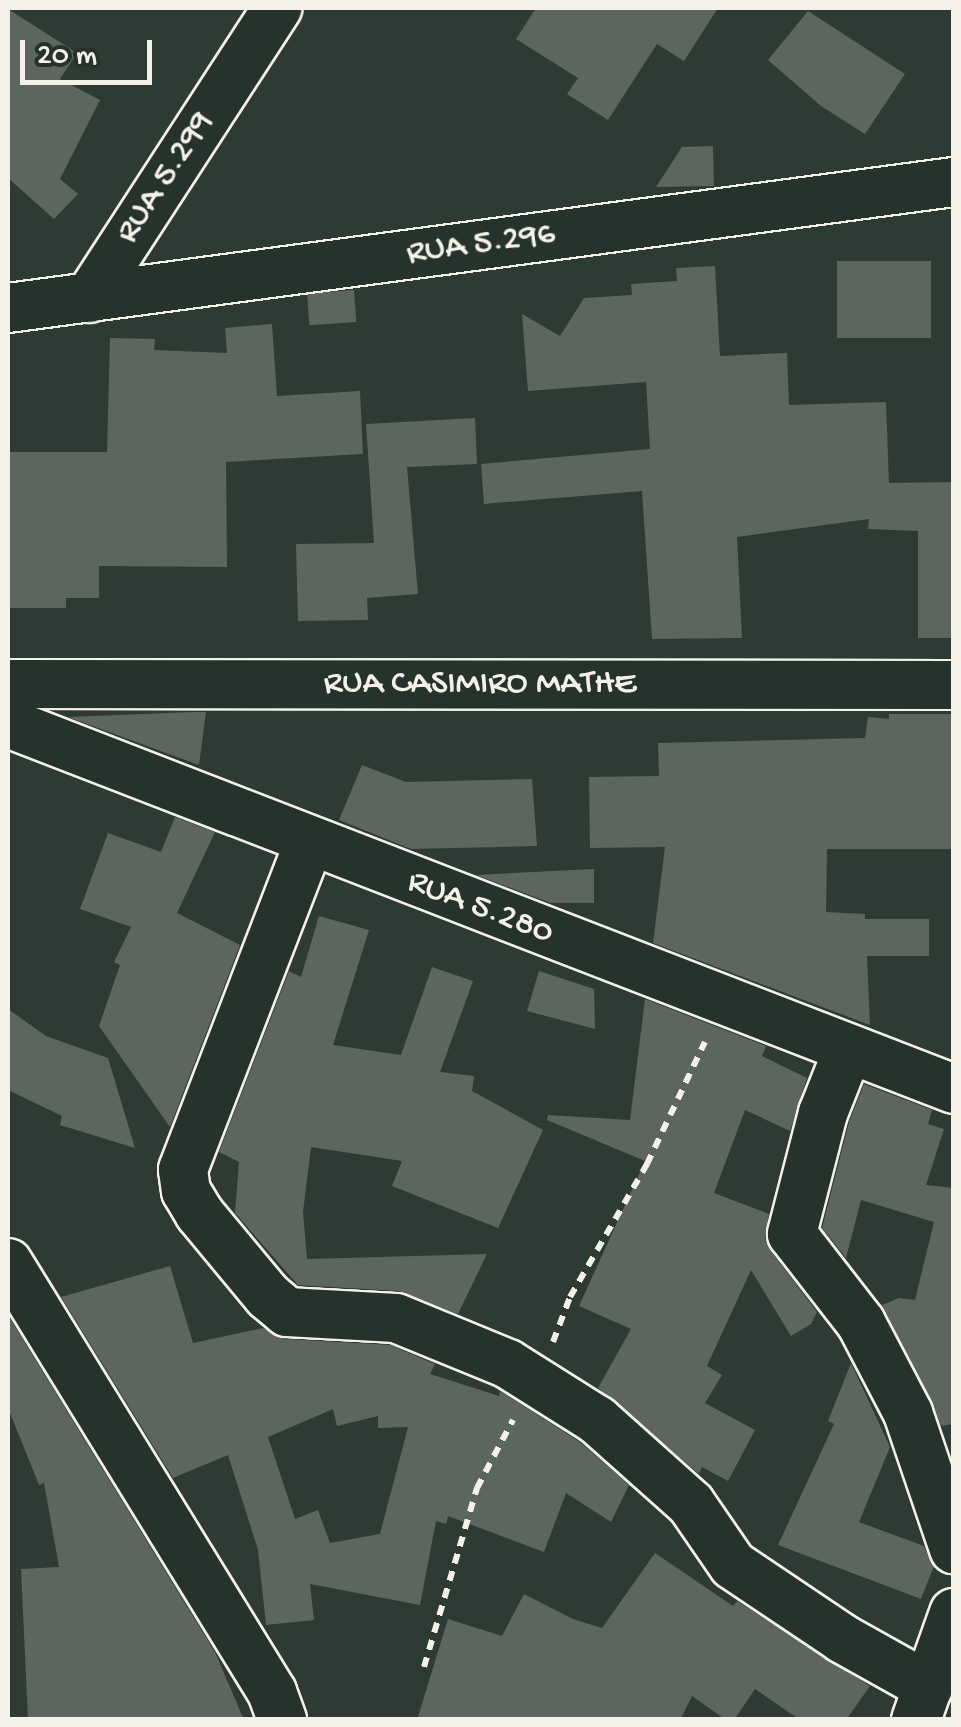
<!DOCTYPE html>
<style>
body{margin:0}
#map{position:relative;width:961px;height:1727px;overflow:hidden;background:#2e3b34;font-family:"Gochi Hand",sans-serif}
div>[style]{position:absolute}
.building>*{inset:0;background:#5c655e;transform-origin:0 0}
.path>*{height:6px;margin-top:-3px;transform-origin:0;background:repeating-linear-gradient(90deg,#f4f1e8 0 10px,transparent 0 18px)}
.roads{filter:drop-shadow(2px 0 #f4f1e8) drop-shadow(-2px 0 #f4f1e8) drop-shadow(0 2px #f4f1e8) drop-shadow(0 -2px #f4f1e8)}
.minor>*{height:48px;margin:-24px;padding:0 24px;transform-origin:24px;border-radius:24px;background:#26332d}
span{translate:-50% -50%;white-space:nowrap;text-align:center;line-height:1.15;-webkit-text-stroke:9px #26332d;paint-order:stroke}
.street-label{font-size:35px;color:#f4f1e8}
.frame{position:absolute;inset:0;border:10px solid #f4f1e8;pointer-events:none}
.scale{position:absolute;left:20px;top:40px;width:132px;height:45px;box-sizing:border-box;border:5px solid #f4f1e8;border-top:0;padding-left:12px;font-size:30px;line-height:35px;white-space:nowrap;color:#f4f1e8;-webkit-text-stroke:8px #26332d;paint-order:stroke}
</style>
<div id="map">
<div class="building">
<div style="clip-path:polygon(536px 8px,718px 8px,684px 61px,657px 44px,608px 120px,567px 94px,578px 78px,516px 39px)"></div>
<div style="clip-path:polygon(8px 9px,77px 53px,60px 79px,100px 100px,60px 179px,78px 194px,54px 219px,8px 178px)"></div>
<div style="clip-path:polygon(808px 11px,905px 74px,865px 134px,821px 106px,768px 60px)"></div>
<div style="clip-path:polygon(713px 146px,714px 186px,656px 187px,682px 147px)"></div>
<div style="left:837px;top:261px;width:94px;height:77px"></div>
<div style="clip-path:polygon(715px 266px,720px 356px,787px 353px,789px 405px,886px 402px,889px 483px,954px 482px,954px 638px,918px 638px,918px 531px,868px 529px,869px 519px,737px 537px,742px 638px,652px 639px,642px 491px,484px 504px,481px 464px,650px 449px,646px 382px,528px 391px,522px 314px,560px 336px,584px 298px,632px 295px,631px 284px,677px 281px,676px 268px)"></div>
<div style="left:354px;top:290px;width:32px;height:47px;rotate:86deg"></div>
<div style="clip-path:polygon(272px 324px,277px 396px,360px 391px,363px 454px,226px 462px,227px 567px,99px 566px,99px 598px,66px 598px,66px 608px,8px 608px,8px 452px,107px 452px,110px 338px,155px 339px,154px 350px,227px 353px,225px 328px)"></div>
<div style="clip-path:polygon(475px 418px,477px 464px,407px 467px,418px 594px,367px 598px,368px 620px,298px 621px,296px 544px,374px 543px,366px 424px)"></div>
<div style="clip-path:polygon(193px 712px,206px 712px,199px 765px,68px 717px)"></div>
<div style="clip-path:polygon(889px 714px,954px 714px,954px 849px,827px 849px,826px 912px,865px 914px,865px 919px,929px 919px,929px 956px,867px 956px,870px 1025px,653px 943px,665px 847px,590px 848px,589px 777px,659px 776px,658px 743px,865px 738px,868px 717px,889px 719px)"></div>
<div style="clip-path:polygon(362px 765px,406px 782px,532px 779px,537px 846px,411px 849px,339px 820px)"></div>
<div style="clip-path:polygon(175px 817px,215px 832px,177px 913px,240px 945px,170px 1127px,99px 1026px,120px 965px,114px 962px,131px 927px,80px 909px,108px 833px,161px 852px)"></div>
<div style="clip-path:polygon(594px 869px,594px 903px,551px 903px,476px 875px)"></div>
<div style="clip-path:polygon(319px 916px,369px 930px,333px 1045px,401px 1055px,432px 967px,473px 981px,440px 1072px,474px 1076px,472px 1091px,543px 1130px,498px 1228px,392px 1186px,402px 1161px,311px 1147px,303px 1212px,307px 1259px,487px 1254px,458px 1314px,398px 1291px,298px 1285px,235px 1213px,239px 1162px,219px 1152px,289px 971px,301px 977px)"></div>
<div style="clip-path:polygon(539px 971px,594px 989px,595px 1029px,527px 1011px)"></div>
<div style="clip-path:polygon(645px 999px,766px 1046px,762px 1056px,807px 1078px,790px 1131px,745px 1110px,714px 1193px,769px 1214px,765px 1239px,770px 1250px,817px 1312px,811px 1324px,791px 1336px,751px 1270px,707px 1366px,722px 1375px,705px 1403px,755px 1430px,728px 1481px,702px 1467px,699px 1474px,598px 1388px,631px 1329px,579px 1306px,645px 1161px,547px 1120px,548px 1115px,630px 1120px)"></div>
<div style="clip-path:polygon(8px 1009px,46px 1036px,108px 1058px,135px 1148px,60px 1125px,62px 1116px,8px 1090px)"></div>
<div style="clip-path:polygon(864px 1084px,932px 1110px,928px 1124px,944px 1129px,926px 1185px,954px 1188px,954px 1424px,941px 1426px,882px 1305px,899px 1298px,915px 1300px,934px 1222px,861px 1200px,846px 1258px,822px 1228px,849px 1122px)"></div>
<div style="clip-path:polygon(evenodd,170px 1266px,193px 1343px,263px 1328px,286px 1339px,390px 1345px,435px 1364px,430px 1374px,499px 1396px,500px 1391px,580px 1442px,629px 1485px,611px 1522px,566px 1493px,544px 1552px,448px 1516px,446px 1524px,436px 1521px,420px 1605px,310px 1584px,314px 1620px,266px 1625px,258px 1550px,228px 1455px,173px 1478px,61px 1297px,170px 1266px,333px 1409px,337px 1426px,378px 1416px,378px 1428px,408px 1427px,380px 1534px,330px 1543px,318px 1510px,295px 1519px,268px 1437px,333px 1409px)"></div>
<div style="clip-path:polygon(8px 1315px,215px 1652px,244px 1720px,28px 1720px,21px 1569px,59px 1567px,44px 1483px,39px 1485px,8px 1408px)"></div>
<div style="clip-path:polygon(851px 1363px,890px 1447px,859px 1522px,924px 1546px,934px 1566px,921px 1599px,778px 1545px,834px 1424px,828px 1421px)"></div>
<div style="clip-path:polygon(655px 1553px,733px 1606px,737px 1601px,870px 1686px,846px 1720px,800px 1720px,755px 1689px,734px 1720px,726px 1720px,692px 1696px,680px 1720px,417px 1720px,448px 1619px,502px 1636px,524px 1594px,573px 1619px,602px 1628px)"></div>
</div>
<div class="path">
<div style="left:553px;top:1342px;width:48px;rotate:-69.3deg"></div>
<div style="left:570px;top:1297px;width:154px;rotate:-59.9deg"></div>
<div style="left:647px;top:1164px;width:135px;rotate:-64.6deg"></div>
<div style="left:424px;top:1667px;width:187px;rotate:-73.5deg"></div>
<div style="left:477px;top:1488px;width:77px;rotate:-62.1deg"></div>
</div>
<div class="roads">
<div class="minor">
<div style="left:89px;top:298px;width:346px;rotate:-57deg"></div>
<div style="left:8px;top:308px;width:954px;rotate:-7.59deg"></div>
<div style="left:8px;top:684px;width:946px;rotate:0.06deg"></div>
<div style="left:8px;top:723px;width:1014px;rotate:21.15deg"></div>
<div style="left:309px;top:843px;width:350px;rotate:111.1deg"></div>
<div style="left:183px;top:1170px;width:21px;rotate:82deg"></div>
<div style="left:186px;top:1191px;width:26px;rotate:59deg"></div>
<div style="left:199px;top:1213px;width:108px;rotate:50.3deg"></div>
<div style="left:268px;top:1296px;width:25px;rotate:40deg"></div>
<div style="left:287px;top:1312px;width:109px;rotate:3.2deg"></div>
<div style="left:396px;top:1318px;width:121px;rotate:22.3deg"></div>
<div style="left:508px;top:1364px;width:105px;rotate:32.2deg"></div>
<div style="left:597px;top:1420px;width:126px;rotate:41.8deg"></div>
<div style="left:691px;top:1504px;width:74px;rotate:55.5deg"></div>
<div style="left:733px;top:1565px;width:133px;rotate:33.9deg"></div>
<div style="left:843px;top:1639px;width:98px;rotate:29.2deg"></div>
<div style="left:848px;top:1050px;width:68px;rotate:111.6deg"></div>
<div style="left:823px;top:1113px;width:125px;rotate:104.4deg"></div>
<div style="left:792px;top:1234px;width:113px;rotate:52.2deg"></div>
<div style="left:861px;top:1323px;width:102px;rotate:62.4deg"></div>
<div style="left:908px;top:1413px;width:144px;rotate:71.3deg"></div>
<div style="left:8px;top:1263px;width:504px;rotate:58.39deg"></div>
<div style="left:272px;top:1692px;width:30px;rotate:70deg"></div>
<div style="left:916px;top:1720px;width:114px;rotate:-70.4deg"></div>
</div>
</div>
<div class="street-label">
<span style="left:166px;top:178px;rotate:-57deg">RUA 5.299</span>
<span style="left:481px;top:245px;rotate:-8deg">RUA 5.296</span>
<span style="left:480px;top:685px">RUA CASIMIRO MATHE</span>
<span style="left:480px;top:909px;rotate:21deg">RUA 5.280</span>
</div>
<div class="frame"></div>
<div class="scale">20 m</div>
</div>
